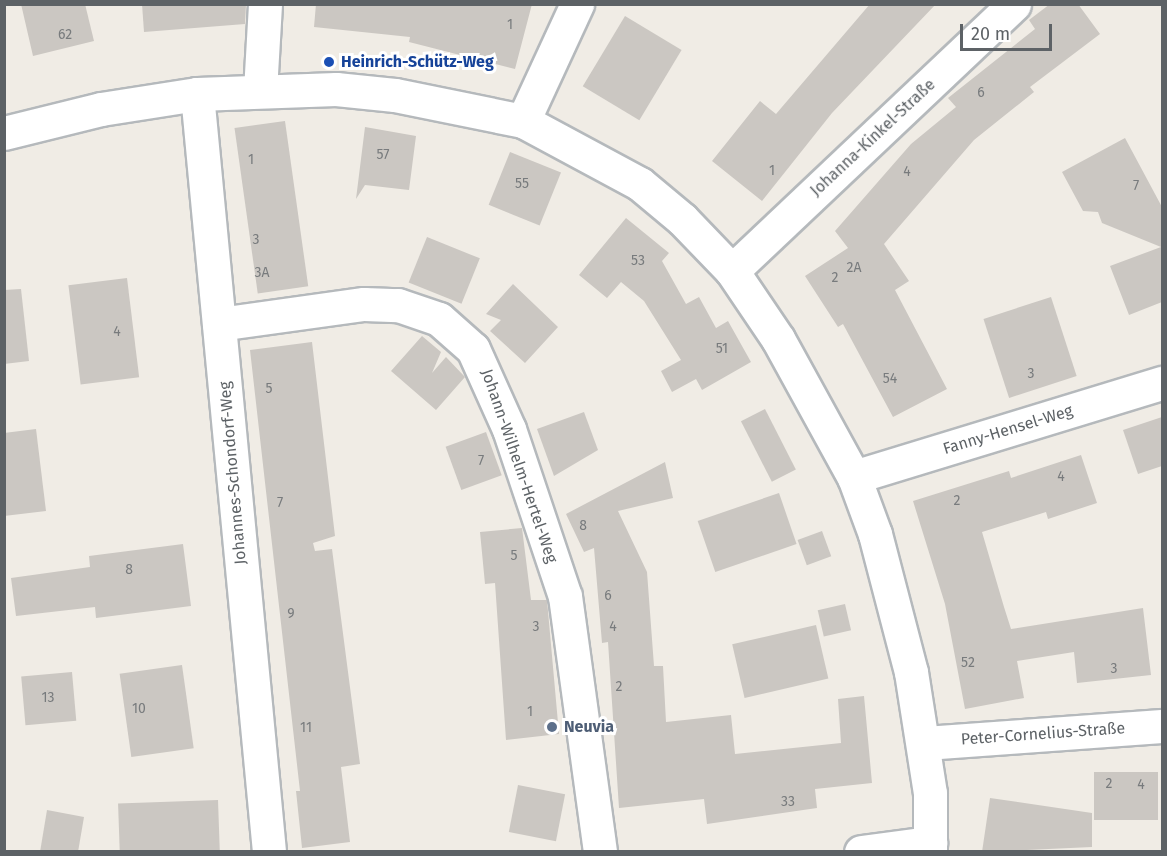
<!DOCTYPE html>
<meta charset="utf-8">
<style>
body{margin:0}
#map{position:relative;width:1167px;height:856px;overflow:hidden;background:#f0ece5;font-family:"Fira Sans",sans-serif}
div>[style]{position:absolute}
.building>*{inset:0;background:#cbc7c2;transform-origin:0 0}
.roads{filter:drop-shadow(2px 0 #b5b9bc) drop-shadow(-2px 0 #b5b9bc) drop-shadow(0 2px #b5b9bc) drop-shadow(0 -2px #b5b9bc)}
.minor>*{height:33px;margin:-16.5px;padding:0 16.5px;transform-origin:16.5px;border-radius:16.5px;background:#fff}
.dots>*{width:16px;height:16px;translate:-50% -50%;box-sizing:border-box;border:3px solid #fff;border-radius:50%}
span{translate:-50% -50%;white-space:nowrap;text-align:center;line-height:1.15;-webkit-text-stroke:6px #fff;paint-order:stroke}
.number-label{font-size:14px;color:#787b7d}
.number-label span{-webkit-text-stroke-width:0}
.transit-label{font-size:16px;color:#164399;font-weight:700}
.left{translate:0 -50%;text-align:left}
.street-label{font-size:16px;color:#5d6266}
.service-label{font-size:16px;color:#4e5e75;font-weight:700}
.frame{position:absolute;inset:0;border:6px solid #5d6266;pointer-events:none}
.scale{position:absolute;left:960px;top:24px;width:92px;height:27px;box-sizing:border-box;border:3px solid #5d6266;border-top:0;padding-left:8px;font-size:18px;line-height:21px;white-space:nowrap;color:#5d6266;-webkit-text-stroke:4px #fff;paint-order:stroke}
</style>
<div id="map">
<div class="building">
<div style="clip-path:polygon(21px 4px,85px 4px,94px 41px,33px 56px)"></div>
<div style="clip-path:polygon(142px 4px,246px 4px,245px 24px,144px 32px)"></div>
<div style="clip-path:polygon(316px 4px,532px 4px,515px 69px,409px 42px,410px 37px,314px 27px)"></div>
<div style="clip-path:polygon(870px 4px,936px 4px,832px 113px,762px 201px,712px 161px,760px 101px,776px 114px)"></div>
<div style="clip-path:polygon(1050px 4px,1078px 4px,1100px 34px,1030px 87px,1034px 92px,974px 140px,884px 244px,909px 281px,895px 290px,947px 389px,893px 417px,843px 324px,838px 327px,805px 276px,848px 248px,835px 231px,911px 144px,956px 107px,948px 98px,1035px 29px,1029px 20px)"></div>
<div style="left:625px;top:16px;width:66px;height:82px;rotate:31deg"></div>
<div style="left:285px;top:121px;width:167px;height:51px;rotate:82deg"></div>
<div style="clip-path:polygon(365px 127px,416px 136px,409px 190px,365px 185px,356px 199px)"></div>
<div style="clip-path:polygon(1125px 138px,1162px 207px,1162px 302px,1129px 315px,1110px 266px,1161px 247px,1102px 223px,1098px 212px,1083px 211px,1062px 172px)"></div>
<div style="left:510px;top:152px;width:55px;height:57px;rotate:22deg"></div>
<div style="clip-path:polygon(626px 218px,669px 253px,662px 261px,686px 304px,699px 297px,716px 328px,728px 321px,751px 362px,702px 390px,696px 379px,672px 392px,661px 371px,681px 360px,644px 301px,621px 282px,607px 298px,579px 275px)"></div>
<div style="left:427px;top:237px;width:57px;height:49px;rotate:22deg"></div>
<div style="left:127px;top:278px;width:100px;height:59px;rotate:83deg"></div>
<div style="clip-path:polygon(513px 284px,558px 327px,525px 363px,490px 331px,501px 320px,486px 314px)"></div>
<div style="clip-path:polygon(21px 289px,29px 361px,4px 364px,4px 290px)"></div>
<div style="left:1051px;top:297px;width:83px;height:71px;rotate:72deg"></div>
<div style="clip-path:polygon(422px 336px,441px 352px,432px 373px,446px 357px,465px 377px,436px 410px,391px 371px)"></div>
<div style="clip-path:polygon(312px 342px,335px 536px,313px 543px,315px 551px,332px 549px,360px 764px,341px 767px,350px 842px,302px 848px,296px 791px,300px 791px,250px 350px)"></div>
<div style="left:765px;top:409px;width:68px;height:27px;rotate:63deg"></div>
<div style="clip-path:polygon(584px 412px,598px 450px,554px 476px,537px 429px)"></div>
<div style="clip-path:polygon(1162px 417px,1162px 466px,1138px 474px,1123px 430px)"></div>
<div style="clip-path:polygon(36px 429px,46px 511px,4px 516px,4px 433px)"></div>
<div style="left:486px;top:432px;width:46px;height:43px;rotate:70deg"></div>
<div style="clip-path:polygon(1081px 455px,1097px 503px,1048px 519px,1046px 512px,982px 532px,1004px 607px,1011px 629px,1143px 608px,1151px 675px,1077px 683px,1074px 652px,1017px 661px,1024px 698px,965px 709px,945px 604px,913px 501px,1009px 471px,1011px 478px)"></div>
<div style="clip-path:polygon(665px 462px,673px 498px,618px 511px,647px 572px,654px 666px,663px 666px,666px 722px,731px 715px,735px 754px,841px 743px,838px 699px,864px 696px,872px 783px,815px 789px,817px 808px,707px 824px,704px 799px,619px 808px,608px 642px,602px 643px,594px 548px,584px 552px,566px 514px)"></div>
<div style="left:779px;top:493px;width:54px;height:86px;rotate:71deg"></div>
<div style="clip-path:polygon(522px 528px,531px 600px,547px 600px,559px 734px,506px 740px,495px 583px,485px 584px,480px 532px)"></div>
<div style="left:822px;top:531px;width:27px;height:26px;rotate:70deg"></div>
<div style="clip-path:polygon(183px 544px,191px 606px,96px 618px,95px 607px,16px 616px,11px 578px,90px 567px,89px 556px)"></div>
<div style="left:845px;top:604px;width:27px;height:28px;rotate:77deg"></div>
<div style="left:816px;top:625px;width:55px;height:86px;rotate:77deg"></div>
<div style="left:182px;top:665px;width:84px;height:63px;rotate:82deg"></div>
<div style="left:72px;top:672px;width:49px;height:51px;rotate:85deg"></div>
<div style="left:1094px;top:772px;width:64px;height:48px"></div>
<div style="left:518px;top:785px;width:48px;height:48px;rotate:11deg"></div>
<div style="clip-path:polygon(990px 798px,1092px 813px,1092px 847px,982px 852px)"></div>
<div style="left:218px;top:800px;width:52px;height:100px;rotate:88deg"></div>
<div style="clip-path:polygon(47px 810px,84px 817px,78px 852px,40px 852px)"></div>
</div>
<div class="roads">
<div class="minor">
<div style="left:260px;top:91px;width:87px;rotate:-86.7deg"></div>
<div style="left:197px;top:94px;width:761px;rotate:84.57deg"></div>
<div style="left:523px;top:121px;width:129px;rotate:-65.2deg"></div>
<div style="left:4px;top:133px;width:100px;rotate:-13.9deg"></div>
<div style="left:101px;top:109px;width:97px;rotate:-8.9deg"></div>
<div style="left:197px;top:94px;width:139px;rotate:-2.1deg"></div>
<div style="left:336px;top:89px;width:59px;rotate:5.8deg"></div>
<div style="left:395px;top:95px;width:131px;rotate:11.5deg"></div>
<div style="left:523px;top:121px;width:133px;rotate:28.3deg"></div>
<div style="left:640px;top:184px;width:55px;rotate:39.8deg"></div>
<div style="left:682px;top:219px;width:72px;rotate:46.1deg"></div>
<div style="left:732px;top:271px;width:82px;rotate:55.9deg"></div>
<div style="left:778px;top:339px;width:158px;rotate:61.2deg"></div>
<div style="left:854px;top:477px;width:61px;rotate:69.8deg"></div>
<div style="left:875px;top:534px;width:143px;rotate:75.4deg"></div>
<div style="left:911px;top:672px;width:122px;rotate:81.1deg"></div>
<div style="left:930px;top:793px;width:59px;rotate:90deg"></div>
<div style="left:732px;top:271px;width:388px;rotate:-43.4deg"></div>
<div style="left:219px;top:324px;width:146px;rotate:-7.9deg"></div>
<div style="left:364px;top:304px;width:34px;rotate:2deg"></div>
<div style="left:398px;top:305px;width:43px;rotate:18.9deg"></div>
<div style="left:439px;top:319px;width:45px;rotate:41.4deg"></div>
<div style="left:473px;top:349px;width:88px;rotate:65.8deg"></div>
<div style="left:509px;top:429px;width:176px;rotate:71.5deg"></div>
<div style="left:565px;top:596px;width:258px;rotate:82.2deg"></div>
<div style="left:854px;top:477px;width:322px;rotate:-17deg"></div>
<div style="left:924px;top:743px;width:239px;rotate:-4.1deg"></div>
<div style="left:861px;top:852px;width:70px;rotate:-7.4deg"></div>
</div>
</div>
<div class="dots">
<div style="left:329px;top:62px;background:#1a4fb4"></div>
<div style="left:552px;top:727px;background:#5c6f8a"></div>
</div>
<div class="number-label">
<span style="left:510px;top:25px">1</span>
<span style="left:65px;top:35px">62</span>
<span style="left:981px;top:93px">6</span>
<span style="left:383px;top:155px">57</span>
<span style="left:251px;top:160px">1</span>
<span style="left:772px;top:171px">1</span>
<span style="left:907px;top:172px">4</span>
<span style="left:522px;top:184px">55</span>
<span style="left:1136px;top:186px">7</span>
<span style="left:256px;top:240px">3</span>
<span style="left:638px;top:261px">53</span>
<span style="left:854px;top:268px">2A</span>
<span style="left:262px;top:273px">3A</span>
<span style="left:835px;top:278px">2</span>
<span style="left:117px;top:332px">4</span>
<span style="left:722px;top:349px">51</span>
<span style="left:1031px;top:374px">3</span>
<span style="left:890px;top:379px">54</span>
<span style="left:269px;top:389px">5</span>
<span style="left:481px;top:461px">7</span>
<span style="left:1061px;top:477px">4</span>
<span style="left:957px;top:501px">2</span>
<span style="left:280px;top:503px">7</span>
<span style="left:583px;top:526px">8</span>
<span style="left:514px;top:556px">5</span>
<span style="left:129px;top:570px">8</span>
<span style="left:608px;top:596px">6</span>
<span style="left:291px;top:614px">9</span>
<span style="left:536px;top:627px">3</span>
<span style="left:613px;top:627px">4</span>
<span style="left:968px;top:663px">52</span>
<span style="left:1114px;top:669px">3</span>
<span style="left:619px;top:687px">2</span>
<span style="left:48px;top:698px">13</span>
<span style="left:139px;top:709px">10</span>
<span style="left:530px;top:712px">1</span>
<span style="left:306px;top:728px">11</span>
<span style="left:1109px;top:784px">2</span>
<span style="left:1141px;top:785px">4</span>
<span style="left:788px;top:802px">33</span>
</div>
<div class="transit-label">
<span class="left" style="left:341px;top:62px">Heinrich-Schütz-Weg</span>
</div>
<div class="street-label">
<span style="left:873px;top:138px;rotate:-43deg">Johanna-Kinkel-Straße</span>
<span style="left:1008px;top:430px;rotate:-17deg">Fanny-Hensel-Weg</span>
<span style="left:519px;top:466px;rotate:71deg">Johann-Wilhelm-Hertel-Weg</span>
<span style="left:233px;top:473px;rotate:-95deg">Johannes-Schondorf-Weg</span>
<span style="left:1043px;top:734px;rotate:-4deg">Peter-Cornelius-Straße</span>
</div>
<div class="service-label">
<span class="left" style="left:564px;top:727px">Neuvia</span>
</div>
<div class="frame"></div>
<div class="scale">20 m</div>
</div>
